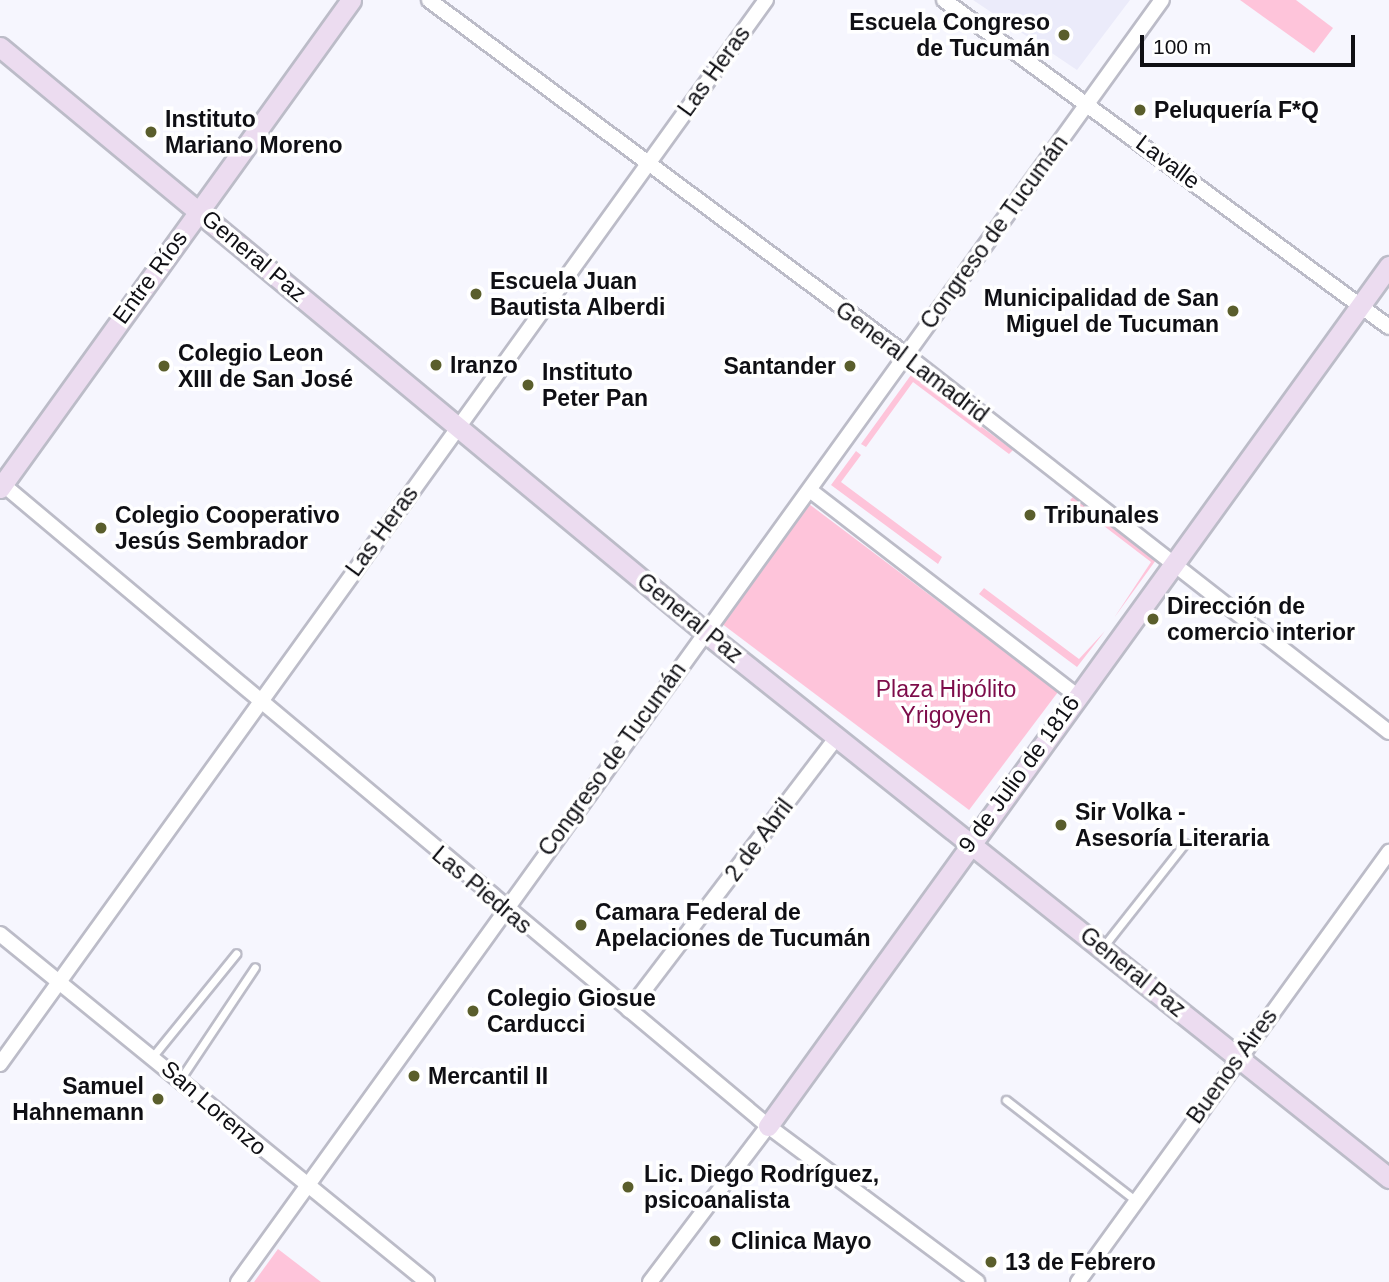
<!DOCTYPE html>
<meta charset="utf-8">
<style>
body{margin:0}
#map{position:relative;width:1389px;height:1282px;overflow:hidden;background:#f6f6fe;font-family:Helvetica,sans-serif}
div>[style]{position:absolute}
.built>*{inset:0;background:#ebebfa}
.green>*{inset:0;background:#fec4da;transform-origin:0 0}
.roads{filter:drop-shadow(2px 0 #bcbcc8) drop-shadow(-2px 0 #bcbcc8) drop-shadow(0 2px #bcbcc8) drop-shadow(0 -2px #bcbcc8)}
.lane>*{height:7px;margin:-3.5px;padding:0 3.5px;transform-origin:3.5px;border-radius:3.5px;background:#fff}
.street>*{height:14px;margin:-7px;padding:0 7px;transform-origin:7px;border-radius:7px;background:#fff}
.secondary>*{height:19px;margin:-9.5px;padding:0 9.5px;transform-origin:9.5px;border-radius:9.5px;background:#ecdcf0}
.dots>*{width:19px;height:19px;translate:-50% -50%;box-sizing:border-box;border:4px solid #fff;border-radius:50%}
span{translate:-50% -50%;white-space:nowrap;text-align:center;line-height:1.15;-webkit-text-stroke:7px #fff;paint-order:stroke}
.poi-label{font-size:23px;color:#0f0f14;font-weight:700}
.right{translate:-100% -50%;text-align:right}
.left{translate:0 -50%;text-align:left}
.street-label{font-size:23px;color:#0f0f14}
.park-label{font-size:23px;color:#7d0c4a}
.scale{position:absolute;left:1140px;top:35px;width:215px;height:32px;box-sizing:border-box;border:4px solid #0f0f14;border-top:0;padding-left:9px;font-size:21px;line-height:24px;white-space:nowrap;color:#0f0f14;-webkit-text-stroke:5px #fff;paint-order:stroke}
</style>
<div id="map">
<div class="built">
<div style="clip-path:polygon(973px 0,1130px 0,1077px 70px)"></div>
</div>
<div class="green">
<div style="clip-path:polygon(1240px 0,1296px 0,1333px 28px,1314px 53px)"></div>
<div style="clip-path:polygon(911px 375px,1013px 450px,1009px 454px,913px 382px,866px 447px,861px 444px)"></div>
<div style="clip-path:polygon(856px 451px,861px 455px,841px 482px,942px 557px,938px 564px,831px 485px)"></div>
<div style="clip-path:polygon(1074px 496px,1156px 560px,1114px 618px,1151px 562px,1070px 500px)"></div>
<div style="left:809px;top:504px;width:312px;height:148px;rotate:37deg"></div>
<div style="clip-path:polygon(984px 588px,1079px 659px,1105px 631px,1077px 667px,979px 594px)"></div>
<div style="clip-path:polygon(278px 1249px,321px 1282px,254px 1282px)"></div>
</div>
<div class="roads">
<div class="lane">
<div style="left:1103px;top:947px;width:132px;rotate:-51.7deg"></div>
<div style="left:153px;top:1056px;width:132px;rotate:-50.9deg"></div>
<div style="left:181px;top:1078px;width:133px;rotate:-56.3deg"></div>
<div style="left:1006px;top:1100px;width:165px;rotate:37.8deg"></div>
</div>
<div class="street">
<div style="left:429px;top:0;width:593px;rotate:36.64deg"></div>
<div style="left:905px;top:354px;width:614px;rotate:37.99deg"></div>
<div style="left:944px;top:0;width:552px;rotate:36.31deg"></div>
<div style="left:0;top:482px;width:1002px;rotate:39.98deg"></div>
<div style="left:768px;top:1126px;width:261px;rotate:36.7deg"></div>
<div style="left:811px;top:491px;width:334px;rotate:37.6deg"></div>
<div style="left:0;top:934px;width:551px;rotate:39.18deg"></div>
<div style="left:629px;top:1010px;width:343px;rotate:-52.7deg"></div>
<div style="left:0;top:1064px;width:1311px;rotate:-54.25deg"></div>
<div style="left:238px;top:1282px;width:1580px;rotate:-54.22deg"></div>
<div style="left:650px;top:1282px;width:196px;rotate:-52.9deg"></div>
<div style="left:1078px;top:1282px;width:531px;rotate:-54.12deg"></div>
</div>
<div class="secondary">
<div style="left:0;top:47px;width:918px;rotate:39.69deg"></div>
<div style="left:706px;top:633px;width:874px;rotate:38.59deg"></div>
<div style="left:0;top:488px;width:601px;rotate:-54.27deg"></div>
<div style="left:768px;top:1126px;width:1061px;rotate:-54.17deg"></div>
</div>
</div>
<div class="dots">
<div style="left:1064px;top:35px;background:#5a5e2c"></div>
<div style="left:1140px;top:110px;background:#5a5e2c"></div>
<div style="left:151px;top:132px;background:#5a5e2c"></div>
<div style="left:476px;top:294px;background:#5a5e2c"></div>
<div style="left:1233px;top:311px;background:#5a5e2c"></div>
<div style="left:436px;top:365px;background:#5a5e2c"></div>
<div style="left:164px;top:366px;background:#5a5e2c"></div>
<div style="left:850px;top:366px;background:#5a5e2c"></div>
<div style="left:528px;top:385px;background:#5a5e2c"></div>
<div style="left:1030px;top:515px;background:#5a5e2c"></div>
<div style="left:101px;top:528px;background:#5a5e2c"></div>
<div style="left:1153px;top:619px;background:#5a5e2c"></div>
<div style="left:1061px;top:825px;background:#5a5e2c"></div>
<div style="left:581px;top:925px;background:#5a5e2c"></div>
<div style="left:473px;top:1011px;background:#5a5e2c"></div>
<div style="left:414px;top:1076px;background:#5a5e2c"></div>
<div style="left:158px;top:1099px;background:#5a5e2c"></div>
<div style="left:628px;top:1187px;background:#5a5e2c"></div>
<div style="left:715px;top:1241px;background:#5a5e2c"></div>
<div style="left:991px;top:1262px;background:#5a5e2c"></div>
</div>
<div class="poi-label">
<span class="right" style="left:1050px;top:35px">Escuela Congreso<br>de Tucumán</span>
<span class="left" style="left:1154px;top:110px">Peluquería F*Q</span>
<span class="left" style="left:165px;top:132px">Instituto<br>Mariano Moreno</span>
<span class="left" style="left:490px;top:294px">Escuela Juan<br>Bautista Alberdi</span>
<span class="right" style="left:1219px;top:311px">Municipalidad de San<br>Miguel de Tucuman</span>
<span class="left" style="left:178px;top:366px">Colegio Leon<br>XIII de San José</span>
<span class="left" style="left:450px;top:365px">Iranzo</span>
<span class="right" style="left:836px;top:366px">Santander</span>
<span class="left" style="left:542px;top:385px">Instituto<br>Peter Pan</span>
<span class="left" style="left:115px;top:528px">Colegio Cooperativo<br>Jesús Sembrador</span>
<span class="left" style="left:1044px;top:515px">Tribunales</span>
<span class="left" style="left:1167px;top:619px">Dirección de<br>comercio interior</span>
<span class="left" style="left:1075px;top:825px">Sir Volka -<br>Asesoría Literaria</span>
<span class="left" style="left:595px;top:925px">Camara Federal de<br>Apelaciones de Tucumán</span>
<span class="left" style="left:487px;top:1011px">Colegio Giosue<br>Carducci</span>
<span class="left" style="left:428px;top:1076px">Mercantil II</span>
<span class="right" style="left:144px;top:1099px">Samuel<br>Hahnemann</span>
<span class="left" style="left:644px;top:1187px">Lic. Diego Rodríguez,<br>psicoanalista</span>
<span class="left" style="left:731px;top:1241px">Clinica Mayo</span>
<span class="left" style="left:1005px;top:1262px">13 de Febrero</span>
</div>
<div class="street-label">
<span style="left:714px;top:71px;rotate:-54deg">Las Heras</span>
<span style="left:1168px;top:162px;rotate:37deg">Lavalle</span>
<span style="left:994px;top:232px;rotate:-54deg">Congreso de Tucumán</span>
<span style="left:254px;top:256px;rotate:40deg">General Paz</span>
<span style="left:150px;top:277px;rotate:-54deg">Entre Ríos</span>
<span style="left:912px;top:362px;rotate:37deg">General Lamadrid</span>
<span style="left:382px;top:531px;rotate:-54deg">Las Heras</span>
<span style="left:690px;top:618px;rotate:39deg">General Paz</span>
<span style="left:612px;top:759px;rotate:-54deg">Congreso de Tucumán</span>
<span style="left:1019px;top:774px;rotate:-54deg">9 de Julio de 1816</span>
<span style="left:759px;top:840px;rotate:-53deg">2 de Abril</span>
<span style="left:482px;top:890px;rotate:40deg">Las Piedras</span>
<span style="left:1133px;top:972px;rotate:39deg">General Paz</span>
<span style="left:1232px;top:1066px;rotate:-54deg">Buenos Aires</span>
<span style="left:214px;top:1108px;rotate:41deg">San Lorenzo</span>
</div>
<div class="park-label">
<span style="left:946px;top:702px">Plaza Hipólito<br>Yrigoyen</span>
</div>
<div class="scale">100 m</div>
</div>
